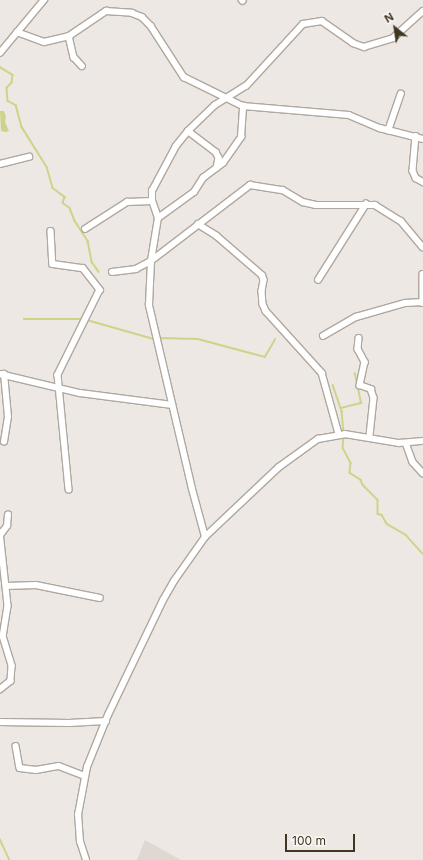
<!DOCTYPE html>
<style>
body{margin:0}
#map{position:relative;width:423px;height:860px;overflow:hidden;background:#eee8e4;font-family:Inter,sans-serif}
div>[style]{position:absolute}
.built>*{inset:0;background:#ded7d2}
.water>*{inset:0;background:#cdd48a}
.stream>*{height:1.5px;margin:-0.75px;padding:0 0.75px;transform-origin:0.75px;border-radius:0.75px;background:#cdd48a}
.roads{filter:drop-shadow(1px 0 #afa89e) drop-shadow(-1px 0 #afa89e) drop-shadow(0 1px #afa89e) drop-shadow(0 -1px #afa89e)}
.minor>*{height:5.5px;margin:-2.75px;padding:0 2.75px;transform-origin:2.75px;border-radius:2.75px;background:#fff}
span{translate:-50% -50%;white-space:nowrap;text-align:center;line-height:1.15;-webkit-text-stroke:3px #faf7f4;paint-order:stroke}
.north{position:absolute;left:375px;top:8px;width:40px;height:40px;-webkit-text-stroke:3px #faf7f4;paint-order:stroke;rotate:330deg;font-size:11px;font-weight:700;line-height:16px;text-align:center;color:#403622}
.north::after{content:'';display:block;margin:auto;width:14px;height:18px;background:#403622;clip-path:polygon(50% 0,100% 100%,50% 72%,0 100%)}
.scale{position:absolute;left:285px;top:834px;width:70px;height:18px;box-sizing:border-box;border:2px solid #403622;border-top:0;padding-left:5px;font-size:12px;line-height:14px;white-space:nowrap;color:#403622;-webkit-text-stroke:3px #faf7f4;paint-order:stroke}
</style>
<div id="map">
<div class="built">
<div style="clip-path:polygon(145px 840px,181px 860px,137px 860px)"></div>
</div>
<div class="water">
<div style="clip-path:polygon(0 111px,4px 111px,6px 117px,5px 122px,9px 131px,6px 132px,1px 131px)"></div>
</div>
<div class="stream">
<div style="left:0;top:67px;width:15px;rotate:32deg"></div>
<div style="left:13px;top:75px;width:8px;rotate:97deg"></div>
<div style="left:12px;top:83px;width:7px;rotate:135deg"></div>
<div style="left:7px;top:88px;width:13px;rotate:86deg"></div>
<div style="left:8px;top:101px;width:9px;rotate:27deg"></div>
<div style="left:16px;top:105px;width:23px;rotate:75deg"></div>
<div style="left:22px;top:127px;width:47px;rotate:58deg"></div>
<div style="left:47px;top:167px;width:22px;rotate:74deg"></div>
<div style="left:53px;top:188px;width:15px;rotate:37deg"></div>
<div style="left:65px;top:197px;width:6px;rotate:108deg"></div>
<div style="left:63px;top:203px;width:9px;rotate:36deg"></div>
<div style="left:70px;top:208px;width:14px;rotate:69deg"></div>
<div style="left:75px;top:221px;width:24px;rotate:57deg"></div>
<div style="left:88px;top:241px;width:21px;rotate:79deg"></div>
<div style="left:92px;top:262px;width:12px;rotate:55deg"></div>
<div style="left:24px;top:319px;width:60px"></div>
<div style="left:87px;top:320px;width:70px;rotate:15.8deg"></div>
<div style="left:158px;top:338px;width:40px;rotate:1.4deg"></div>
<div style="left:198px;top:339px;width:69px;rotate:15deg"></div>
<div style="left:265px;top:357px;width:20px;rotate:-60deg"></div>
<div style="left:333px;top:385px;width:28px;rotate:71deg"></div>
<div style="left:342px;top:411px;width:21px;rotate:85deg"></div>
<div style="left:341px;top:408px;width:21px;rotate:-14deg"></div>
<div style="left:361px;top:403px;width:30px;rotate:-102deg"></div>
<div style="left:344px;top:435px;width:13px;rotate:94deg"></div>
<div style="left:343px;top:448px;width:17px;rotate:62deg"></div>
<div style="left:351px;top:463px;width:10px;rotate:96deg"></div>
<div style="left:350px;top:473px;width:13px;rotate:32deg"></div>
<div style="left:361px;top:480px;width:5px;rotate:68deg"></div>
<div style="left:363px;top:485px;width:21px;rotate:45deg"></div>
<div style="left:378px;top:500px;width:14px;rotate:90deg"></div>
<div style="left:378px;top:514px;width:4px;rotate:14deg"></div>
<div style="left:382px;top:515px;width:10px;rotate:61deg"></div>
<div style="left:387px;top:524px;width:22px;rotate:30deg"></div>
<div style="left:406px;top:535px;width:25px;rotate:48deg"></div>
<div style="left:0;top:839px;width:23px;rotate:65deg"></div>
</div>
<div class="roads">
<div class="minor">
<div style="left:242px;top:0;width:1px;rotate:45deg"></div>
<div style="left:17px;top:32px;width:29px;rotate:20deg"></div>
<div style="left:44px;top:42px;width:26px;rotate:-13deg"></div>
<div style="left:69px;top:36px;width:45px;rotate:-34deg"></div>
<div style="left:106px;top:11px;width:26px;rotate:4deg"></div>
<div style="left:132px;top:13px;width:11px;rotate:22deg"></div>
<div style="left:142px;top:17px;width:13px;rotate:45deg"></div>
<div style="left:151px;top:26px;width:61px;rotate:57.1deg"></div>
<div style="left:184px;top:77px;width:66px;rotate:26.2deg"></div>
<div style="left:243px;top:106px;width:106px;rotate:4.9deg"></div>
<div style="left:349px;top:115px;width:34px;rotate:23deg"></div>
<div style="left:380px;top:128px;width:44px;rotate:14.3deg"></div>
<div style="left:69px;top:36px;width:22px;rotate:77deg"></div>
<div style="left:74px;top:57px;width:12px;rotate:48deg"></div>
<div style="left:0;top:53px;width:69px;rotate:-50.3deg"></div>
<div style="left:188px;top:131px;width:35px;rotate:37deg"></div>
<div style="left:216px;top:152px;width:7px;rotate:63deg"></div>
<div style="left:219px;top:158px;width:10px;rotate:101deg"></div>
<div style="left:388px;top:131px;width:39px;rotate:-71deg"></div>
<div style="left:416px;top:136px;width:35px;rotate:95deg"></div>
<div style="left:413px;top:171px;width:8px;rotate:67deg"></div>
<div style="left:416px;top:178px;width:8px;rotate:30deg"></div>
<div style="left:0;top:164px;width:30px;rotate:-14deg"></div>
<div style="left:158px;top:218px;width:44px;rotate:-35.8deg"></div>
<div style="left:194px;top:192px;width:17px;rotate:-57deg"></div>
<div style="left:203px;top:178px;width:25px;rotate:-37deg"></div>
<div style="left:223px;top:163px;width:32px;rotate:-55deg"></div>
<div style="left:241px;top:137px;width:31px;rotate:-86deg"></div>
<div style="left:198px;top:224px;width:22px;rotate:32deg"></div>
<div style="left:217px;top:236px;width:60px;rotate:40.9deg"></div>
<div style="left:262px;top:275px;width:5px;rotate:68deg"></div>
<div style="left:264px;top:280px;width:11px;rotate:100deg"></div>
<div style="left:262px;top:291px;width:13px;rotate:86deg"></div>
<div style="left:263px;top:304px;width:8px;rotate:67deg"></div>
<div style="left:266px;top:311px;width:84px;rotate:47.9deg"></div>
<div style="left:322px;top:373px;width:63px;rotate:74.4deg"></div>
<div style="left:85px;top:229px;width:50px;rotate:-32.7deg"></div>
<div style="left:127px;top:202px;width:25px;rotate:-2deg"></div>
<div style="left:51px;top:231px;width:33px;rotate:87deg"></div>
<div style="left:53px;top:264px;width:30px;rotate:8deg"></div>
<div style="left:83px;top:268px;width:28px;rotate:52deg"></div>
<div style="left:100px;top:290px;width:95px;rotate:116.3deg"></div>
<div style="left:58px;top:375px;width:115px;rotate:84.5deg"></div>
<div style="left:112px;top:272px;width:24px;rotate:-7deg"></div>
<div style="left:136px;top:269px;width:17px;rotate:-28deg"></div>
<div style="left:151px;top:261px;width:125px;rotate:-37.5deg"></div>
<div style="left:250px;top:185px;width:33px;rotate:9deg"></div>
<div style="left:283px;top:190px;width:23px;rotate:31deg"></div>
<div style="left:303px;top:202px;width:13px;rotate:13deg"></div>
<div style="left:316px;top:205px;width:59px"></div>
<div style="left:375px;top:205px;width:31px;rotate:32deg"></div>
<div style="left:401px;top:221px;width:34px;rotate:50deg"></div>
<div style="left:423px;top:274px;width:29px;rotate:90deg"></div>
<div style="left:318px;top:280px;width:90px;rotate:-57.7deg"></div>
<div style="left:323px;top:336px;width:38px;rotate:-30deg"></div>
<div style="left:356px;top:317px;width:51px;rotate:-15.9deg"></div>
<div style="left:405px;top:303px;width:18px;rotate:-3deg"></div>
<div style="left:359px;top:338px;width:11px;rotate:95deg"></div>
<div style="left:358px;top:349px;width:15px;rotate:62deg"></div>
<div style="left:365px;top:362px;width:24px;rotate:102deg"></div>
<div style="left:360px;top:385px;width:12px;rotate:20deg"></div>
<div style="left:371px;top:389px;width:9px;rotate:72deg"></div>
<div style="left:374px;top:398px;width:39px;rotate:96deg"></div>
<div style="left:0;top:374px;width:82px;rotate:13.4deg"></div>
<div style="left:80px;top:393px;width:93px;rotate:7.4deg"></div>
<div style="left:4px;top:442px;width:25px;rotate:-81deg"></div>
<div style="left:8px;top:417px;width:43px;rotate:-95.3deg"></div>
<div style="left:406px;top:443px;width:20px;rotate:70deg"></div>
<div style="left:413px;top:462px;width:15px;rotate:48deg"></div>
<div style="left:0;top:532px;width:74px;rotate:83.8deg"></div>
<div style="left:8px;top:606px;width:30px;rotate:99deg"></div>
<div style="left:3px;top:636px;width:31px;rotate:73deg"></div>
<div style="left:12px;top:666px;width:15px;rotate:94deg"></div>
<div style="left:11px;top:681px;width:14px;rotate:141deg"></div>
<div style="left:1px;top:534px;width:10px;rotate:-53deg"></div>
<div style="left:7px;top:526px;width:11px;rotate:-85deg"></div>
<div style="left:205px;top:537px;width:50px;rotate:-105.2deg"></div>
<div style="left:192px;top:489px;width:189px;rotate:-103.2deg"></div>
<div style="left:149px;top:305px;width:44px;rotate:-87.4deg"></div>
<div style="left:151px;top:261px;width:44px;rotate:-80.8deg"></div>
<div style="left:158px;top:218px;width:18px;rotate:-109deg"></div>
<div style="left:152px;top:201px;width:10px;rotate:-90deg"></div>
<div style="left:152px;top:191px;width:51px;rotate:-61.9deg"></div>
<div style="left:176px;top:146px;width:19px;rotate:-51deg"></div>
<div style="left:188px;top:131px;width:37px;rotate:-44deg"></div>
<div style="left:215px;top:105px;width:36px;rotate:-32deg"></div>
<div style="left:246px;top:86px;width:84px;rotate:-47.4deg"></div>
<div style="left:303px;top:24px;width:19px;rotate:-9deg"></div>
<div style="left:322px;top:21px;width:38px;rotate:35deg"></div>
<div style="left:353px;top:43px;width:12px;rotate:20deg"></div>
<div style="left:364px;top:47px;width:30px;rotate:-17deg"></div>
<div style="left:393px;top:38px;width:40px;rotate:-42deg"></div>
<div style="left:6px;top:586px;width:30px;rotate:-2deg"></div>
<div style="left:36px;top:585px;width:65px;rotate:11.5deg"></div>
<div style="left:0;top:722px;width:69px;rotate:0.8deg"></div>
<div style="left:69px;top:723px;width:37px;rotate:-3deg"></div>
<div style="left:16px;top:746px;width:22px;rotate:80deg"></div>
<div style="left:20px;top:768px;width:16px;rotate:7deg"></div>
<div style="left:36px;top:770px;width:23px;rotate:-10deg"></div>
<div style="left:59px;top:766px;width:28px;rotate:21deg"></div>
<div style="left:86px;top:860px;width:19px;rotate:-108deg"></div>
<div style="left:80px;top:842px;width:27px;rotate:-94deg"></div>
<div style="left:78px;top:815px;width:49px;rotate:-79.4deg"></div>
<div style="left:87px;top:767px;width:56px;rotate:-68deg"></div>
<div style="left:108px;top:715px;width:127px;rotate:-64.4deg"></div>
<div style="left:163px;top:600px;width:22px;rotate:-60deg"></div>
<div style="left:174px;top:581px;width:54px;rotate:-54.8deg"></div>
<div style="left:205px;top:537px;width:102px;rotate:-43.4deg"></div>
<div style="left:279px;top:467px;width:48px;rotate:-35.7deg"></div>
<div style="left:318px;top:439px;width:27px;rotate:-10deg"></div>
<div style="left:345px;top:434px;width:55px;rotate:9.5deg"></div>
<div style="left:399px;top:443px;width:24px;rotate:-5deg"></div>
</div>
</div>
<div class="north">N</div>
<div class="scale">100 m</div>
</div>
